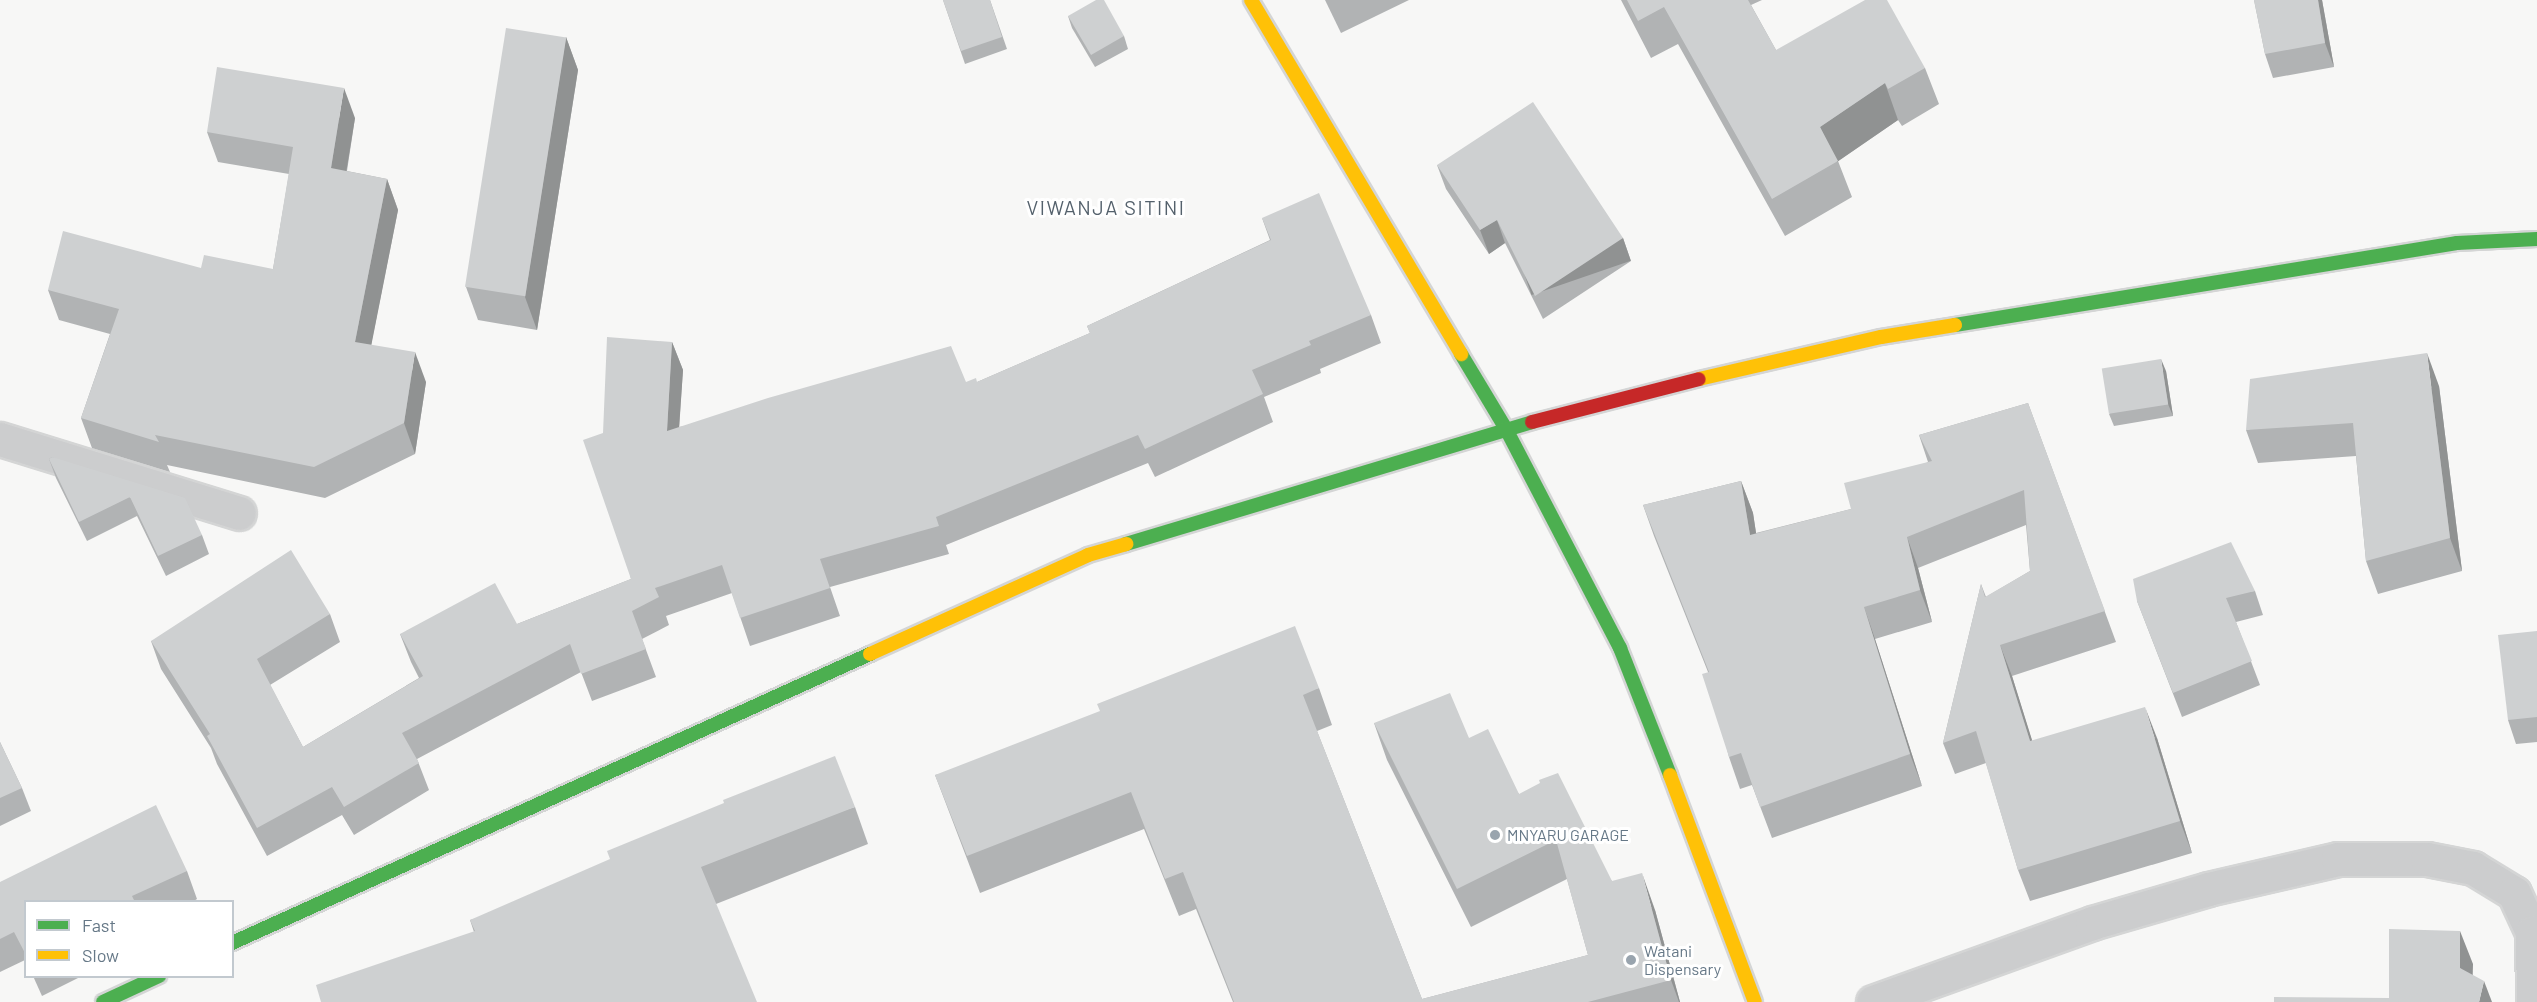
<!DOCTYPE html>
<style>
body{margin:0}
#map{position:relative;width:2537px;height:1002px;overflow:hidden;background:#f7f7f6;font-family:Barlow,sans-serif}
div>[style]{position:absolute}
.roads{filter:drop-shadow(2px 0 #d4d5d5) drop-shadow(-2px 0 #d4d5d5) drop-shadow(0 2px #d4d5d5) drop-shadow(0 -2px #d4d5d5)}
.street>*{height:33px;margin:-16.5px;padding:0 16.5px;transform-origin:16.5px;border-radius:16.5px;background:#cccdce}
.fast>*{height:14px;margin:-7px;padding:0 7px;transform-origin:7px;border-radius:7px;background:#4caf50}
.slow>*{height:14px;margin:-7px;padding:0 7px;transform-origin:7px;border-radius:7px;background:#ffc107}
.jam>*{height:14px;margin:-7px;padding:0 7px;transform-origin:7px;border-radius:7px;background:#c62828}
.wall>*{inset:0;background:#b1b3b4}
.shaded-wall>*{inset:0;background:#909292;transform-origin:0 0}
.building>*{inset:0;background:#ced0d1;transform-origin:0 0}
.dots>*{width:16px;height:16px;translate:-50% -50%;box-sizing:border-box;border:3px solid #fff;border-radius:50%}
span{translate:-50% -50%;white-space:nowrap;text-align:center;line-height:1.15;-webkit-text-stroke:6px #fff;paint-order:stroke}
.poi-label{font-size:16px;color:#667887}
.left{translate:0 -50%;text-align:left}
.quarter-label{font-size:20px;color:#54616c;letter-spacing:1.5px}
.legend{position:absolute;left:24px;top:900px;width:210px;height:78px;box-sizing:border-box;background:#fff;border:2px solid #c2c9cf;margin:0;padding:8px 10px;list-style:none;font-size:18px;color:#667887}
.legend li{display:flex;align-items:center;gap:12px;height:30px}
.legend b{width:30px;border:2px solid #c2c9cf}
</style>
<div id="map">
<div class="roads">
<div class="street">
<div style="left:0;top:439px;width:250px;rotate:17.2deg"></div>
<div style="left:1873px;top:1002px;width:233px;rotate:-19.8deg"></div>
<div style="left:2092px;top:923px;width:121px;rotate:-16.3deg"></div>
<div style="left:2208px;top:889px;width:133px;rotate:-13deg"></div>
<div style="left:2338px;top:859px;width:89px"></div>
<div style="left:2427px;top:859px;width:47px;rotate:11.1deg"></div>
<div style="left:2473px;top:868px;width:48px;rotate:31.4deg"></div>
<div style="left:2514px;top:893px;width:43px;rotate:65.2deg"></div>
<div style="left:2532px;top:932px;width:70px;rotate:89.2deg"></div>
</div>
<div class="fast">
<div style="left:1955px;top:325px;width:509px;rotate:-9.28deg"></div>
<div style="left:2457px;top:243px;width:80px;rotate:-2.9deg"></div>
<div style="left:1461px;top:354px;width:87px;rotate:59deg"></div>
<div style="left:1506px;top:429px;width:247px;rotate:62.5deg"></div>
<div style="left:1620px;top:648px;width:136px;rotate:68.5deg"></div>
<div style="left:1126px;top:544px;width:424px;rotate:-16.7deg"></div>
<div style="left:232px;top:943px;width:700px;rotate:-24.37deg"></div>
<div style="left:103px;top:1002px;width:62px;rotate:-24.9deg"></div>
</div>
<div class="slow">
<div style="left:1251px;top:0;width:412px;rotate:59.3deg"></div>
<div style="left:1699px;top:379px;width:187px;rotate:-13deg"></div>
<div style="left:1881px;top:337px;width:75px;rotate:-9.2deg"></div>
<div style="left:870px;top:654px;width:239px;rotate:-24.4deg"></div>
<div style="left:1088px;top:555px;width:40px;rotate:-16deg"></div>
<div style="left:1670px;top:775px;width:242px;rotate:69.5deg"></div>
</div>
<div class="jam">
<div style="left:1532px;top:422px;width:172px;rotate:-14.4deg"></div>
</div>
</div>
<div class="wall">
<div style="clip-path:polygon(943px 0,990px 0,1007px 49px,965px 64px)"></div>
<div style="clip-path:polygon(1325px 0,1409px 0,1341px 33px)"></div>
<div style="clip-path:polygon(1621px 0,1762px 0,1751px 5px,1776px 50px,1925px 68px,1939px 104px,1902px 126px,1898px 120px,1838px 161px,1852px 197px,1785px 236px,1678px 44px,1651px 58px)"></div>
<div style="clip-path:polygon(2254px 0,2322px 0,2334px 67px,2273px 78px,2265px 54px)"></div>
<div style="clip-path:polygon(1068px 16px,1124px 36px,1128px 49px,1095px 67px,1072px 28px)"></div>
<div style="clip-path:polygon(566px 37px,578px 70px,537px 330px,478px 320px,466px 287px)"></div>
<div style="clip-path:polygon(355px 118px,347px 171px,387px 179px,398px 210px,371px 345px,426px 382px,415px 454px,325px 498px,167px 465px,170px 472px,92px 448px,81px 418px,110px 334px,59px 320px,48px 290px,201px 268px,273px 269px,289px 174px,218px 162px,207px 132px)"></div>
<div style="clip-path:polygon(1437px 165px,1623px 238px,1631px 261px,1543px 319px,1505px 243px,1489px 254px,1446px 189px)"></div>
<div style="clip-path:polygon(1262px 218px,1371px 315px,1381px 343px,1320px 369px,1321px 373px,1264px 397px,1273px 422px,1155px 477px,1148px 463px,946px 545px,949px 554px,830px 587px,840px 616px,750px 646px,732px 593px,666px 616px,669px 625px,642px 639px,656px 677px,592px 701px,581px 672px,417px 759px,429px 790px,354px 835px,342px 815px,267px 856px,217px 764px,211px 748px,161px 669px,151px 641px,330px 614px,340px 642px,270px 685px,303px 747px,419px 678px,411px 662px,400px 634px,517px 624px,631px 579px,603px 433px,672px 342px,683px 370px,679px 427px,966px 382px,977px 382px,1090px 333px,1087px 326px,1270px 240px)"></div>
<div style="clip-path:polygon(2166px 371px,2173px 416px,2114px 426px,2109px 414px)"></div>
<div style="clip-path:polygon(2439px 386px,2462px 571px,2378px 594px,2366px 561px,2356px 456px,2258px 463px,2246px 430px)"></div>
<div style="clip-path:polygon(2028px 403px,2116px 642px,2012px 676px,2032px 741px,2157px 738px,2192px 853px,2030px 901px,2018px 870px,1986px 763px,1955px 774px,1943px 743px,1981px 584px,1986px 597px,2030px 571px,2026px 525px,1918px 568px,1932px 622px,1875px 639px,1922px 786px,1772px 838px,1752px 785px,1740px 789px,1729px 757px,1708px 672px,1654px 536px,1643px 505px,1741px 481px,1753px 513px,1756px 533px,1851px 509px,1928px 462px,1919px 435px)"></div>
<div style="clip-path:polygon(52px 457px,202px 535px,209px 554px,166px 576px,137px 516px,87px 541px,56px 478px,49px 459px)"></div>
<div style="clip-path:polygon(2255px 591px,2263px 615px,2236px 622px,2260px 685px,2182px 717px,2137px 601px)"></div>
<div style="clip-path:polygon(2537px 631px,2537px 742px,2516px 744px,2508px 720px)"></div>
<div style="clip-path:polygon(1319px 688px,1332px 725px,1317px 731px,1422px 999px,1588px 955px,1567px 879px,1471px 927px,1387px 760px,1374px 723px,1469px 738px,1519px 794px,1612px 881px,1655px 910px,1680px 1002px,1233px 1002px,1196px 909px,1179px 916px,1144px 829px,980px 893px,935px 775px)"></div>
<div style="clip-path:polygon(0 742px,22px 788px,31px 811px,0 826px)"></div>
<div style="clip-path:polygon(855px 807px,868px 844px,716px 904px,474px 932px,470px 920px)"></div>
<div style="clip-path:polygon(187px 871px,197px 899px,192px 902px,26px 902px,26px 962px,25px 960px,0 972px,0 882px)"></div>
<div style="clip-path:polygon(33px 976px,82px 976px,42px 996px)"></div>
</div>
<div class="shaded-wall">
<div style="clip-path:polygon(2318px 0,2322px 0,2334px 67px,2325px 43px)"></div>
<div style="clip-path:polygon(566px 37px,578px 70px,537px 330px,525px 297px)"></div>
<div style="clip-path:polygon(1885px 83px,1898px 120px,1837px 162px,1820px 127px)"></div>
<div style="clip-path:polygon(344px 88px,355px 118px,342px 198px,331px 168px)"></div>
<div style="clip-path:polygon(387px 179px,398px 210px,366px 372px,355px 342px)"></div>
<div style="clip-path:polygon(1497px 220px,1505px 243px,1489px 254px,1480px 230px)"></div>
<div style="left:1623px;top:238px;width:24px;height:105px;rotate:71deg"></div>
<div style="clip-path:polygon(672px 342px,683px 370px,677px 459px,667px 431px)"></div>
<div style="clip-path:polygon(415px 352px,426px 382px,415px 454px,404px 423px)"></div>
<div style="clip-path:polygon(2427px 353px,2439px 386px,2462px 571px,2450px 538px)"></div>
<div style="clip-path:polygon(2161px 359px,2166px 371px,2173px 416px,2168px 404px)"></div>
<div style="clip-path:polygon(1741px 481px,1753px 513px,1761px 566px,1750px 535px)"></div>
<div style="clip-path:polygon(1907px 537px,1918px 568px,1932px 622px,1920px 590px)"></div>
<div style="clip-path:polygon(1864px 607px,1875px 639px,1922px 786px,1910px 754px)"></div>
<div style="clip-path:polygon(2000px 645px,2012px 676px,2042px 772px,2030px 741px)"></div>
<div style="clip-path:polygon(2145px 707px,2157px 738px,2192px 853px,2180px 821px)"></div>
<div style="clip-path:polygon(1642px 873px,1655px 910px,1680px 1002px,1679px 1002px,1671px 980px)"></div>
<div style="clip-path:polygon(2460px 931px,2473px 964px,2472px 1001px,2460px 968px)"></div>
<div style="clip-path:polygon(2484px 981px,2492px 1002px,2479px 1002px)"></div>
</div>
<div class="building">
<div style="clip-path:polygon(943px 0,990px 0,1002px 37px,961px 51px)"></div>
<div style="clip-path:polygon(1096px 0,1104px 0,1124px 36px,1091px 55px,1068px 16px)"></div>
<div style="clip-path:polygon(1627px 0,1748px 0,1776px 50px,1865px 0,1887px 0,1925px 68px,1888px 89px,1885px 83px,1820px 127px,1838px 161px,1772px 199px,1664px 7px,1638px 21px)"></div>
<div style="clip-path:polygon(2254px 0,2318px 0,2325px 43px,2265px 54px)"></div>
<div style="left:506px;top:28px;width:61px;height:262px;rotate:9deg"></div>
<div style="clip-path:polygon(217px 67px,344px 88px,331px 168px,387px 179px,355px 342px,415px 352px,404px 423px,314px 467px,155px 435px,159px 442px,81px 418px,119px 309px,48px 290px,63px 231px,201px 268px,204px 255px,273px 269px,293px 147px,207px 132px)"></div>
<div style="clip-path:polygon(1533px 102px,1623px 238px,1535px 296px,1497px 220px,1480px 230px,1437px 165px)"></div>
<div style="clip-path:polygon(1319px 193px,1371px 315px,1309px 341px,1311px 345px,1252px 370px,1263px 394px,1145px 449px,1138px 435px,936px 517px,939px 526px,820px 559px,830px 588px,740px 618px,722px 565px,655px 588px,659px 597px,632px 611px,646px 649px,581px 674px,570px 644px,402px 733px,419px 763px,344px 807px,332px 787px,257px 828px,207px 736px,210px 734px,151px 641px,291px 550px,330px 614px,257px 659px,303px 747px,423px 676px,400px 634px,495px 583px,517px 624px,631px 579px,583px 440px,603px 433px,607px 337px,672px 342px,667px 431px,768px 398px,951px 346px,966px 382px,976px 378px,977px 382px,1090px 333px,1087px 326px,1271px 240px,1262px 218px)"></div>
<div style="clip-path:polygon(2427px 353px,2450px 538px,2366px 561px,2353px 423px,2246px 430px,2250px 379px)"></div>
<div style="left:2161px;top:359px;width:46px;height:60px;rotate:81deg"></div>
<div style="clip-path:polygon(2028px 403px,2105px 611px,2000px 645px,2030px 741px,2145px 707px,2180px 821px,2018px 870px,1976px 731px,1943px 743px,1981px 584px,1985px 597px,2030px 571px,2024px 490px,1907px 537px,1920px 590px,1864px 607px,1910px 754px,1760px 807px,1741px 753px,1729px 757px,1702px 674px,1709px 672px,1643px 505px,1741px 481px,1750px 535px,1851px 509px,1844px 483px,1932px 461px,1919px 435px)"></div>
<div style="clip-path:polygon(52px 457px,185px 498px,202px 535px,158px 556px,130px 497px,79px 522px,49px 459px)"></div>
<div style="clip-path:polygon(2231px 542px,2255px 591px,2226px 598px,2252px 661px,2173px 693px,2137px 601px,2133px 579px)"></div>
<div style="clip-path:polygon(1295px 626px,1319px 688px,1303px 695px,1422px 999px,1588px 955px,1556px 840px,1457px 889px,1374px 723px,1450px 693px,1469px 738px,1488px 729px,1519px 794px,1540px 783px,1539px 780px,1558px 773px,1612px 881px,1642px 873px,1671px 980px,1588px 1002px,1234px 1002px,1183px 872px,1165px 879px,1131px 792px,967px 856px,935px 775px,1100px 711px,1097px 704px)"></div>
<div style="clip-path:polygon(2537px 631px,2537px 717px,2508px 720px,2498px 635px)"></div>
<div style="clip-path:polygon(0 742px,22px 788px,0 798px)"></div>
<div style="clip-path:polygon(835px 756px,855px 807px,701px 867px,757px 1002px,321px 1002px,316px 985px,475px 931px,470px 920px,610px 859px,607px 851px,724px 803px,723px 800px)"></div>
<div style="clip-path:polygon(156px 805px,187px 871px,132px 896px,135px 902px,26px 902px,26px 955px,14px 932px,0 939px,0 882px)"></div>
<div style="clip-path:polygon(2389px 929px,2460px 931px,2460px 968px,2484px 981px,2479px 1002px,2274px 1002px,2274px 997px,2389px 998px)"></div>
</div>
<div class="dots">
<div style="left:1495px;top:835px;background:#99a4ae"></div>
<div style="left:1631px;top:960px;background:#99a4ae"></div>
</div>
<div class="poi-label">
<span class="left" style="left:1507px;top:835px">MNYARU GARAGE</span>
<span class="left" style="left:1644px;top:960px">Watani<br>Dispensary</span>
</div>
<div class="quarter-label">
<span style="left:1106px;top:207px">VIWANJA SITINI</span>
</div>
<ul class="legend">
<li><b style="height:8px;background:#4caf50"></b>Fast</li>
<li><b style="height:8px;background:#ffc107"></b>Slow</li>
</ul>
</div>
